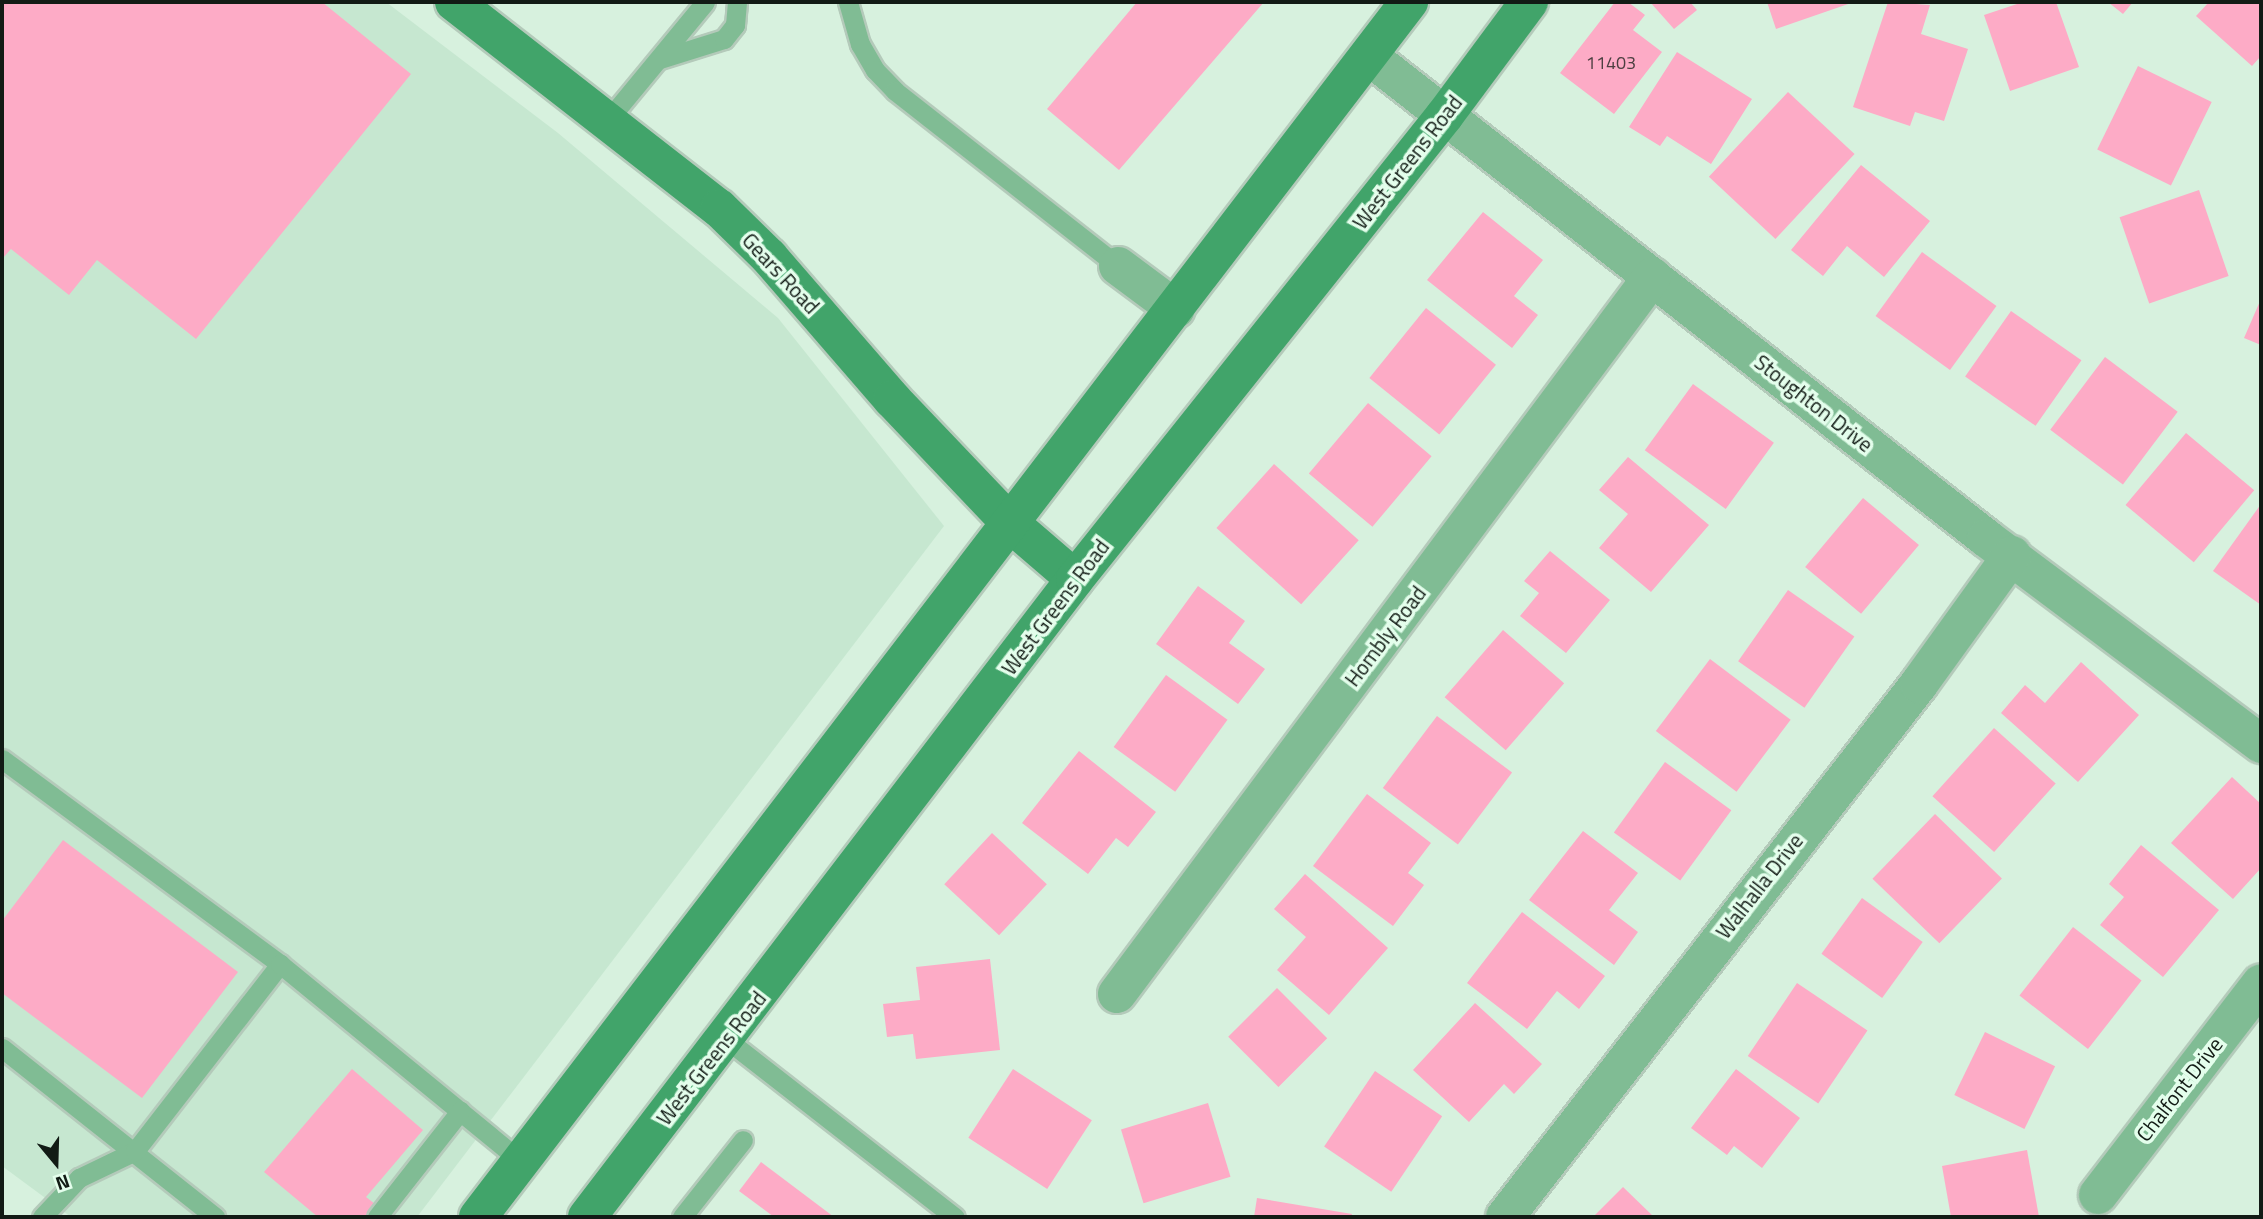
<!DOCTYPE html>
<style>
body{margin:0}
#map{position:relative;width:2263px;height:1219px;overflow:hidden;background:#d7f1de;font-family:"Titillium Web",sans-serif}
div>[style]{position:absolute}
.built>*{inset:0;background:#c6e7d0}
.building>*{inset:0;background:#fdabc6;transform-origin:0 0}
.roads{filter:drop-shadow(2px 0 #b4caba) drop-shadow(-2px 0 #b4caba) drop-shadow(0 2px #b4caba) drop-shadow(0 -2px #b4caba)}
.service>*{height:19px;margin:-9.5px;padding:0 9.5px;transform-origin:9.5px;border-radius:9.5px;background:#80bc94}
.minor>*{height:38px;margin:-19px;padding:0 19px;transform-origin:19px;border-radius:19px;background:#80bc94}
.secondary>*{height:38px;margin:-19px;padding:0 19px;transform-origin:19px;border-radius:19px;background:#41a46a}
span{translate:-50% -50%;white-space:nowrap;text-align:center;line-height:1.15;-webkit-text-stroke:7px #e4feec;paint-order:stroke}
.number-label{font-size:18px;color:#4d3f41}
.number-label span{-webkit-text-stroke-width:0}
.street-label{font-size:21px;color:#121b15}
.frame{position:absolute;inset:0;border:4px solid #121b15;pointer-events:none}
.north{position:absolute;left:21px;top:1128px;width:70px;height:70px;-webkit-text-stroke:5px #e4feec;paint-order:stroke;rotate:161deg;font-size:19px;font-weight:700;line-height:28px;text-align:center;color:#121b15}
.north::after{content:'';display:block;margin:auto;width:24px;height:32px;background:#121b15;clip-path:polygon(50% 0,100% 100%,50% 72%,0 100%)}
</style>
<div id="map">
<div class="built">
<div style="clip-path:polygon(2px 2px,386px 2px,558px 133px,778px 318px,944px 526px,417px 1217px,71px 1217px,2px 1166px)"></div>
</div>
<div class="building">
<div style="clip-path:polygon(2px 2px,322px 2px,411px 74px,196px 339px,97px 260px,69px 295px,11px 249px,2px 259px)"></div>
<div style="clip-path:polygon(1137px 2px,1264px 2px,1119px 170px,1047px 109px)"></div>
<div style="clip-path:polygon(1615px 2px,1628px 2px,1645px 15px,1633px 30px,1662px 52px,1614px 114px,1560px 73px)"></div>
<div style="clip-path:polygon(1650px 2px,1690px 2px,1697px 10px,1674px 29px)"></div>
<div style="clip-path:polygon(1767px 2px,1854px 2px,1776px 29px)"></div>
<div style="clip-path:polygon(1888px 2px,1930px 5px,1921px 34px,1968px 49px,1944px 121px,1915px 112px,1910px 126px,1853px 107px)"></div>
<div style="clip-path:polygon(2023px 2px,2056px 2px,2079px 67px,2010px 91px,1984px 15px)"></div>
<div style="clip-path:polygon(2108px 2px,2133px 2px,2123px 14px)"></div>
<div style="clip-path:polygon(2209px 2px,2261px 2px,2261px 56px,2252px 66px,2196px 16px)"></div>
<div style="clip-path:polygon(1677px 52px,1752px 99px,1711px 164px,1667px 136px,1660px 146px,1629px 127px)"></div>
<div style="left:2138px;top:66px;width:82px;height:93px;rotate:26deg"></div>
<div style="left:1788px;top:92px;width:91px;height:116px;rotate:43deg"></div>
<div style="clip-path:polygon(1861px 165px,1930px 221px,1884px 277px,1847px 246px,1823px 276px,1791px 250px)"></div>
<div style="left:2199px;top:190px;width:91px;height:84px;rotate:71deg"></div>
<div style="clip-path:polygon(1483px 212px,1543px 260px,1514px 296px,1538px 315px,1512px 348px,1427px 280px)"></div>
<div style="left:1922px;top:252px;width:92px;height:79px;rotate:36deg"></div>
<div style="clip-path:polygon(2261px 299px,2261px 345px,2244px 338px)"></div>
<div style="left:1426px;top:308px;width:90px;height:90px;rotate:39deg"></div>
<div style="left:2011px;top:311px;width:86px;height:80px;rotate:35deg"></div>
<div style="left:2105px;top:357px;width:91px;height:91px;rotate:37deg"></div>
<div style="left:1693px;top:384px;width:100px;height:82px;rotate:36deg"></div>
<div style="left:1368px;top:403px;width:83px;height:92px;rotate:40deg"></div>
<div style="left:2186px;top:433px;width:89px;height:94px;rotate:40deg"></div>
<div style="clip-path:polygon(1628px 457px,1709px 525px,1651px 592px,1599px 548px,1628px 514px,1599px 490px)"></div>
<div style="left:1274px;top:464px;width:114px;height:86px;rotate:42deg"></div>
<div style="left:1863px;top:498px;width:73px;height:90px;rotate:40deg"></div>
<div style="clip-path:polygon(2261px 504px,2261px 605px,2213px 571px)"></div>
<div style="clip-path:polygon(1550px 551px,1610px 600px,1566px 653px,1520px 616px,1539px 593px,1524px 581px)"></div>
<div style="clip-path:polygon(1198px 586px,1245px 621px,1229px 643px,1265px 669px,1238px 704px,1156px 644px)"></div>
<div style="left:1788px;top:590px;width:81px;height:87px;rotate:35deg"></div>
<div style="left:1503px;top:630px;width:81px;height:89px;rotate:41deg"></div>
<div style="left:1710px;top:659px;width:101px;height:90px;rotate:37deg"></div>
<div style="clip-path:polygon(2081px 662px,2139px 715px,2078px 782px,2001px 713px,2025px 685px,2045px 703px)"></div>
<div style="left:1166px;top:675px;width:76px;height:89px;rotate:36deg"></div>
<div style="left:1437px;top:716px;width:94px;height:90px;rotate:37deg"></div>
<div style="left:1994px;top:728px;width:83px;height:92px;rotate:42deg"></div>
<div style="clip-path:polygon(1079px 751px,1156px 812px,1128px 847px,1116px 838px,1088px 874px,1022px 823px)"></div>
<div style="left:1665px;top:762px;width:82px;height:87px;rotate:36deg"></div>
<div style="clip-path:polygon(2232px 777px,2261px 804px,2261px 868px,2233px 899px,2171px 843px)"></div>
<div style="clip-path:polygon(1367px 794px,1431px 843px,1408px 873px,1424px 885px,1393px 926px,1313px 866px)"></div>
<div style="left:1935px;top:814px;width:93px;height:90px;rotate:44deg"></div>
<div style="clip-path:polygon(1583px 831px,1638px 873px,1609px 910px,1638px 932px,1614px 965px,1529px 900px)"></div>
<div style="left:992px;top:833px;width:75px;height:70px;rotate:43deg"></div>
<div style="clip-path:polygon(63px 840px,238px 972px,142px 1098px,2px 993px,2px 921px)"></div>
<div style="clip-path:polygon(2141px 845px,2219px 910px,2163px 977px,2100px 925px,2124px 897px,2109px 884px)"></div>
<div style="clip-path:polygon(1305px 874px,1388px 948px,1329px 1015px,1277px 970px,1306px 937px,1274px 909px)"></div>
<div style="left:1862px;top:898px;width:75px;height:69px;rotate:36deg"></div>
<div style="clip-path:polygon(1522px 912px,1605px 976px,1579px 1009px,1557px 991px,1527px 1029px,1467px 983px)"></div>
<div style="left:2073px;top:927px;width:87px;height:87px;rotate:38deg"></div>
<div style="clip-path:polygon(990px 959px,1000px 1050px,916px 1059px,913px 1034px,887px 1037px,883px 1004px,920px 1000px,916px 967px)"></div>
<div style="left:1797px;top:983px;width:85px;height:88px;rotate:34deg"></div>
<div style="left:1277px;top:988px;width:71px;height:69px;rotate:45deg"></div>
<div style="clip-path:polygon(1475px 1003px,1542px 1064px,1514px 1094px,1504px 1084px,1469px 1122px,1413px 1070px)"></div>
<div style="left:1985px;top:1032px;width:78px;height:70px;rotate:26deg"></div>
<div style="clip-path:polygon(352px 1069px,423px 1130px,366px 1197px,375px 1204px,364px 1217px,318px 1217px,264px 1172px)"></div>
<div style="left:1013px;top:1069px;width:94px;height:82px;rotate:33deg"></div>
<div style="clip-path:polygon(1736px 1069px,1800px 1118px,1762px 1168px,1734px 1146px,1727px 1155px,1691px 1128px)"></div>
<div style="left:1375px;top:1071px;width:81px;height:91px;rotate:34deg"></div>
<div style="left:1208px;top:1103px;width:77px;height:91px;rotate:73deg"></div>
<div style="clip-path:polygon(2027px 1150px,2039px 1217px,1951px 1217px,1942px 1166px)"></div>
<div style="clip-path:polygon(761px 1162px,834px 1217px,774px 1217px,739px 1191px)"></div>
<div style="clip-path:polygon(1623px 1187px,1654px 1217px,1593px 1217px)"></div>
<div style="clip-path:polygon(1257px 1198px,1352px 1214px,1351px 1217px,1254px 1217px)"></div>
</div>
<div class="roads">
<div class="service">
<div style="left:848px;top:2px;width:44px;rotate:74.1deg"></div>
<div style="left:860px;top:44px;width:30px;rotate:60deg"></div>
<div style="left:875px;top:70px;width:29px;rotate:46deg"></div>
<div style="left:895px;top:91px;width:283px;rotate:38.1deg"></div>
<div style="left:660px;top:59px;width:67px;rotate:-17.4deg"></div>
<div style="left:724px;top:39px;width:18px;rotate:-52deg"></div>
<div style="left:735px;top:25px;width:23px;rotate:-85deg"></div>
<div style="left:607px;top:121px;width:154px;rotate:-50.5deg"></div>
<div style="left:2px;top:759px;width:345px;rotate:36.4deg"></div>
<div style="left:726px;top:1039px;width:290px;rotate:37.9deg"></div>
<div style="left:2px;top:1048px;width:272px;rotate:38.4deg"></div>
<div style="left:42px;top:1217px;width:54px;rotate:-46.5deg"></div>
<div style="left:79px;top:1178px;width:62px;rotate:-25.7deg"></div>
<div style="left:135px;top:1151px;width:237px;rotate:-52.2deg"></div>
<div style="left:280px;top:964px;width:311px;rotate:39.3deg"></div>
<div style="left:377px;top:1217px;width:135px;rotate:-51.9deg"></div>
<div style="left:682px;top:1217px;width:98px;rotate:-51.6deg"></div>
</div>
<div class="minor">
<div style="left:1370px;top:57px;width:782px;rotate:37.98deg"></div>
<div style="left:1986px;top:538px;width:344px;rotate:36.8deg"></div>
<div style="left:1118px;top:266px;width:72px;rotate:36.6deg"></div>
<div style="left:1117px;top:994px;width:895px;rotate:-53.27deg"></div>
<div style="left:2098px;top:1195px;width:267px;rotate:-52.4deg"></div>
<div style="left:1505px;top:1217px;width:675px;rotate:-52.16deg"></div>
<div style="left:1919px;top:684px;width:159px;rotate:-54.2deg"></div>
</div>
<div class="secondary">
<div style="left:454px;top:2px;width:336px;rotate:37.9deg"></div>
<div style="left:719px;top:208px;width:70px;rotate:44.4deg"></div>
<div style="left:769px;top:257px;width:188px;rotate:49.1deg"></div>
<div style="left:892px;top:399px;width:173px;rotate:46.4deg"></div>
<div style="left:1011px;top:524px;width:84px;rotate:40.7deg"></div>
<div style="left:478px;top:1217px;width:1531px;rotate:-52.54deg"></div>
<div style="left:587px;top:1217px;width:803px;rotate:-52.59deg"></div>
<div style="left:1075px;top:579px;width:593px;rotate:-51.43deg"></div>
<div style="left:1445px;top:115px;width:141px;rotate:-53.4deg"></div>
</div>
</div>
<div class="number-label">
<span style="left:1611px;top:63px">11403</span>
</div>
<div class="street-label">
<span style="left:1407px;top:162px;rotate:-52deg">West Greens Road</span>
<span style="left:781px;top:273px;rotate:47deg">Gears Road</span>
<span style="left:1814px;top:403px;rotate:38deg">Stoughton Drive</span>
<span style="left:1055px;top:607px;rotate:-53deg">West Greens Road</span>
<span style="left:1385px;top:636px;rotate:-53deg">Hombly Road</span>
<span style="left:1759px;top:886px;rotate:-52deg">Walhalla Drive</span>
<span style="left:711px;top:1058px;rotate:-52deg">West Greens Road</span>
<span style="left:2179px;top:1089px;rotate:-52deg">Chalfont Drive</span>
</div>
<div class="frame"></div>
<div class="north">N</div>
</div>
